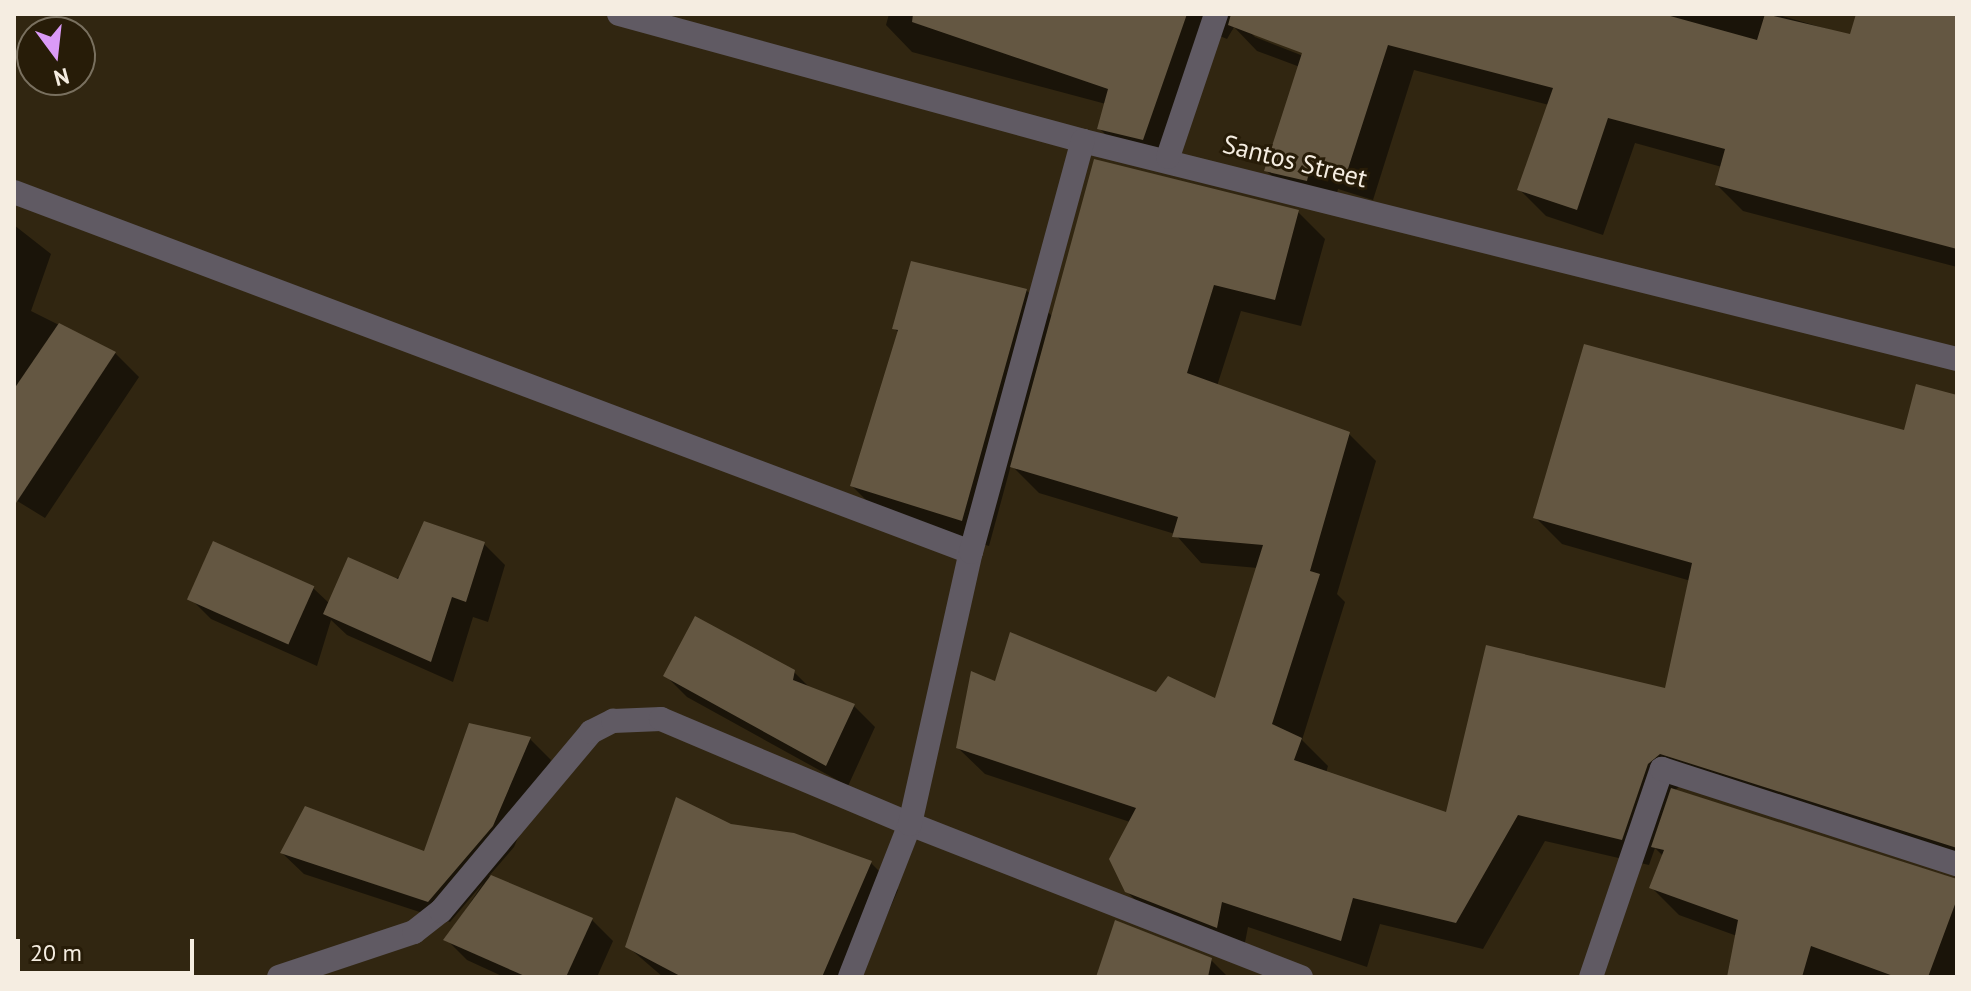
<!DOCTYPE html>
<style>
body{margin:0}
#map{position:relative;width:1971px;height:991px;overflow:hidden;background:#312611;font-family:"PT Sans",sans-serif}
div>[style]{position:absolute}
.shadow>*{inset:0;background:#0007}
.building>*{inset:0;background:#645742;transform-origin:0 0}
.lane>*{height:24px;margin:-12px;padding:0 12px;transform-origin:12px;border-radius:12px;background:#605a63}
.street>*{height:24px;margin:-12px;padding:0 12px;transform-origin:12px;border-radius:12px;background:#605a63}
span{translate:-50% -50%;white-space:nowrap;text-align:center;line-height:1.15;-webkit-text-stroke:6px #271c08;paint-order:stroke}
.street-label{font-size:26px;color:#f5ede1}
.frame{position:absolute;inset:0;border:16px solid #f5ede1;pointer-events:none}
.north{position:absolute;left:16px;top:16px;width:80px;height:80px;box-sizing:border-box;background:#271c08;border:2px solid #79705f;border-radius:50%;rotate:165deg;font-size:22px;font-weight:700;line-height:32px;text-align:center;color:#f5ede1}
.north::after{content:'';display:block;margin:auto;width:28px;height:36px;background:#da9af7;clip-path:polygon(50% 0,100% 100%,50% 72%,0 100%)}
.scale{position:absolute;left:16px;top:939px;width:178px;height:36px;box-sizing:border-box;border:4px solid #f5ede1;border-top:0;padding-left:10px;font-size:24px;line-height:28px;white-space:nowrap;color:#f5ede1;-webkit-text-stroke:6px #271c08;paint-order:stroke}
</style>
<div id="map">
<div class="shadow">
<div style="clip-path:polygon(evenodd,889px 14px,1775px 14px,1851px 36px,1858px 14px,1957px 14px,1957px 267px,1743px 211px,1717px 185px,1722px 167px,1635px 143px,1603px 235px,1546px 216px,1520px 190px,1549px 105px,1414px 70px,1373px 200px,1338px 189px,1333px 207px,1292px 197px,1266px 170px,1300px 67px,1257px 51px,1234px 27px,1227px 39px,1215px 34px,1169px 166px,1126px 155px,1099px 128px,1106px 104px,912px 52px,886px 25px,889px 14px,1248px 30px,1312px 55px,1311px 59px,1255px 37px,1248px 30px)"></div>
<div style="clip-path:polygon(1298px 212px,1325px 239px,1301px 326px,1241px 311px,1217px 386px,1349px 434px,1376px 461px,1337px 594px,1345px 602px,1302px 740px,1328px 766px,1326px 773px,1447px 815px,1667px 691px,1691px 581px,1562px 544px,1535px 517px,1906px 432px,1957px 397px,1957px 867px,1687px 780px,1674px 791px,1957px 880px,1957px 977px,1729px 977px,1737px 936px,1679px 915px,1652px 888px,1663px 856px,1655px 848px,1649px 865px,1545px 841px,1483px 949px,1380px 924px,1367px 967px,1248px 927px,1243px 953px,1154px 918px,1126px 891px,1130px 822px,985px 774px,958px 748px,996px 684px,1216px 701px,1258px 568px,1201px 563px,1175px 534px,1039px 493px,1011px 465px,989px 546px,879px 513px,852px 486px,899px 333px,895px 329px,1026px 290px,1053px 317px)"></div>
<div style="clip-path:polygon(14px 225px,51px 254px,31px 311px,115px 353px,139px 377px,45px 518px,14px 499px)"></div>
<div style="clip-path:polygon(484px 544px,505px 565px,488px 622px,473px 617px,453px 682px,347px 635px,331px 620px,317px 666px,211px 619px,190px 598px,313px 588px,330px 604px)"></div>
<div style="clip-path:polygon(794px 672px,812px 690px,854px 706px,875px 727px,848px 786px,687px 697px,666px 676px)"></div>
<div style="clip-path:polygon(530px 739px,551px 760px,514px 847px,489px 876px,592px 920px,613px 941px,597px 977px,504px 977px,467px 960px,446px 939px,484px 882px,450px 922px,304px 874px,282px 853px,425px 853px)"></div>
<div style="clip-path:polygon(730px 826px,871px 863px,898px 890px,860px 977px,663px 977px,627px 946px)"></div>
<div style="clip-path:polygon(1211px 960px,1228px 977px,1098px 977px)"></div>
</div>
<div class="building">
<div style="clip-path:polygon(913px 14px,1187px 14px,1143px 140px,1097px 129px,1108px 89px,912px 22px)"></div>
<div style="clip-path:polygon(1231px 14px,1663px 14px,1757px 40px,1765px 14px,1850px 34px,1856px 14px,1957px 14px,1957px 249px,1715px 185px,1725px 149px,1608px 118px,1577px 210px,1517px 190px,1553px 88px,1388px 45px,1346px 175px,1311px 164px,1307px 181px,1264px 171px,1302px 53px,1228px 25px)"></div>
<div style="clip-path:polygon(1094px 159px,1299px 210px,1275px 300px,1214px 285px,1187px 373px,1350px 432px,1310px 571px,1320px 574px,1272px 724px,1302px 738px,1294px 760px,1446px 812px,1486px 645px,1665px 688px,1692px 563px,1533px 518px,1584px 344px,1904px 430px,1916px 384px,1957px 395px,1957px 848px,1660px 754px,1648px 764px,1622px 840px,1518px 815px,1456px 923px,1353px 898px,1341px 941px,1222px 902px,1217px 928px,1125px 892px,1109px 859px,1136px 808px,956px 748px,971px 671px,995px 681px,1010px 632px,1156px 692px,1168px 676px,1215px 698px,1263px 545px,1172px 537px,1178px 517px,1010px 467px)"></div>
<div style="clip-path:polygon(911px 261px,1027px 289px,962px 521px,850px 486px,898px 330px,892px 329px)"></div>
<div style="clip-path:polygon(59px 323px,116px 352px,14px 506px,14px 389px)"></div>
<div style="clip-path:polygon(424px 521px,485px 542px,466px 602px,452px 597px,431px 662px,323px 614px,348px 557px,398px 579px)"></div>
<div style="left:213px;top:541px;width:111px;height:64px;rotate:24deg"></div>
<div style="clip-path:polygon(695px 616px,795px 670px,793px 680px,855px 704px,826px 766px,663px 676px)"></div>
<div style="clip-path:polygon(469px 723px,531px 737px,493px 826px,428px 902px,280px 853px,305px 806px,424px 851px)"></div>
<div style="clip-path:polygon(1671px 788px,1957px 879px,1957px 899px,1928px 977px,1896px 977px,1811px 946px,1802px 977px,1727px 977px,1738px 920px,1649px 888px,1664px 850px,1651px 847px)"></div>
<div style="clip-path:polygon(676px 797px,731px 824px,794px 833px,872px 861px,822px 977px,682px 977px,625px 947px)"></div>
<div style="clip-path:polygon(491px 875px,593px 918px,566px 977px,527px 977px,443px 940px)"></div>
<div style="clip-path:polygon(1115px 920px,1212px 958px,1208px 977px,1096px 977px)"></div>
</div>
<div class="lane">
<div style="left:279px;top:977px;width:142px;rotate:-18.4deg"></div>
<div style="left:414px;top:932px;width:34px;rotate:-38deg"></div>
<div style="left:441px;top:911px;width:234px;rotate:-50deg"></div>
<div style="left:591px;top:732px;width:25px;rotate:-27deg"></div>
<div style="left:613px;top:721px;width:48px;rotate:-2.4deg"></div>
<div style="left:661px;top:719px;width:270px;rotate:22.9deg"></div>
</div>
<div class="street">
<div style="left:619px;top:14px;width:481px;rotate:15.3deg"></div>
<div style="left:1083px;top:141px;width:901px;rotate:14.01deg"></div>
<div style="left:1168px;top:157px;width:151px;rotate:-71.4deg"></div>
<div style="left:14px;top:192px;width:1022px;rotate:20.62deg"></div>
<div style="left:910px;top:824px;width:420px;rotate:21.4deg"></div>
<div style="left:850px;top:977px;width:164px;rotate:-68.6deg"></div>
<div style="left:910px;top:824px;width:279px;rotate:-77.4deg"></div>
<div style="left:971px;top:552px;width:426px;rotate:-74.8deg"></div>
<div style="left:1591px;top:977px;width:220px;rotate:-71.2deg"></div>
<div style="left:1662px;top:769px;width:310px;rotate:17.9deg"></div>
</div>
<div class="street-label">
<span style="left:1295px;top:161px;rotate:14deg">Santos Street</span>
</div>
<div class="frame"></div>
<div class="north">N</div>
<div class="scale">20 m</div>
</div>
